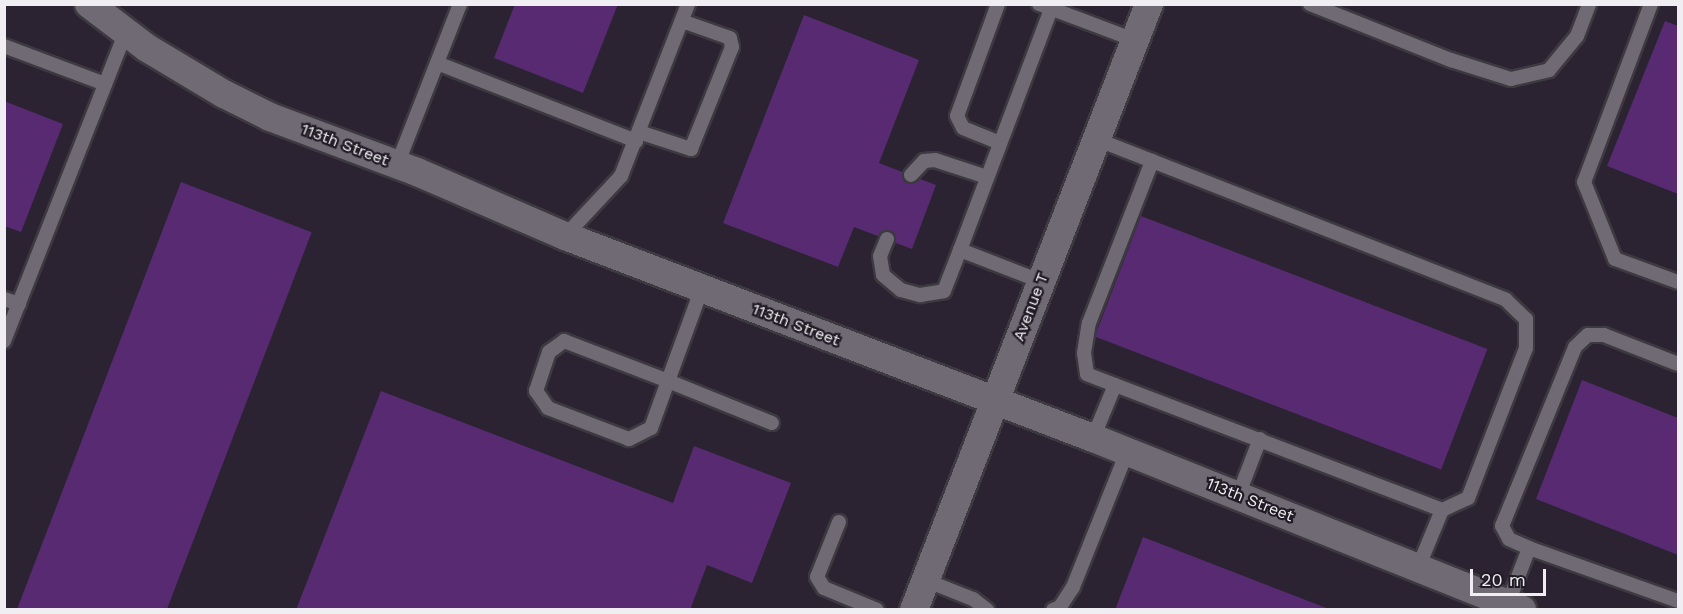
<!DOCTYPE html>
<style>
body{margin:0}
#map{position:relative;width:1683px;height:614px;overflow:hidden;background:#201b24;font-family:"Work Sans",sans-serif}
div>[style]{position:absolute}
.built>*{inset:0;background:#2b2331;transform-origin:0 0}
.building>*{inset:0;background:#572a71;transform-origin:0 0}
.roads{filter:drop-shadow(2px 0 #3d3940) drop-shadow(-2px 0 #3d3940) drop-shadow(0 2px #3d3940) drop-shadow(0 -2px #3d3940)}
.service>*{height:14px;margin:-7px;padding:0 7px;transform-origin:7px;border-radius:7px;background:#706a74}
.minor>*{height:28px;margin:-14px;padding:0 14px;transform-origin:14px;border-radius:14px;background:#706a74}
span{translate:-50% -50%;white-space:nowrap;text-align:center;line-height:1.15;-webkit-text-stroke:4.5px #201b24;paint-order:stroke}
.street-label{font-size:16px;color:#f0edf3}
.frame{position:absolute;inset:0;border:6px solid #f0edf3;pointer-events:none}
.scale{position:absolute;left:1470px;top:569px;width:76px;height:27px;box-sizing:border-box;border:3px solid #f0edf3;border-top:0;padding-left:8px;font-size:18px;line-height:21px;white-space:nowrap;color:#f0edf3;-webkit-text-stroke:4px #201b24;paint-order:stroke}
</style>
<div id="map">
<div class="built">
<div style="left:5px;top:5px;width:1673px;height:604px"></div>
</div>
<div class="building">
<div style="clip-path:polygon(515px 4px,618px 4px,583px 93px,494px 58px)"></div>
<div style="clip-path:polygon(804px 15px,919px 60px,879px 163px,936px 185px,912px 249px,854px 227px,838px 267px,723px 223px)"></div>
<div style="clip-path:polygon(1665px 21px,1678px 26px,1678px 194px,1607px 166px)"></div>
<div style="clip-path:polygon(4px 101px,63px 124px,21px 232px,4px 226px)"></div>
<div style="left:181px;top:182px;width:140px;height:459px;rotate:21deg"></div>
<div style="left:1141px;top:216px;width:371px;height:129px;rotate:21deg"></div>
<div style="clip-path:polygon(1582px 380px,1678px 418px,1678px 555px,1536px 499px)"></div>
<div style="clip-path:polygon(381px 391px,673px 503px,694px 446px,791px 483px,752px 583px,707px 565px,690px 610px,296px 610px)"></div>
<div style="clip-path:polygon(1143px 537px,1329px 609px,1329px 610px,1115px 610px)"></div>
</div>
<div class="roads">
<div class="service">
<div style="left:998px;top:4px;width:119px;rotate:110.1deg"></div>
<div style="left:957px;top:116px;width:13px;rotate:63deg"></div>
<div style="left:963px;top:128px;width:40px;rotate:22deg"></div>
<div style="left:1039px;top:4px;width:103px;rotate:20.6deg"></div>
<div style="left:1310px;top:4px;width:152px;rotate:21.7deg"></div>
<div style="left:1451px;top:60px;width:63px;rotate:17.6deg"></div>
<div style="left:1511px;top:79px;width:39px;rotate:-13deg"></div>
<div style="left:1549px;top:70px;width:44px;rotate:-50.5deg"></div>
<div style="left:1577px;top:36px;width:34px;rotate:-69deg"></div>
<div style="left:1651px;top:4px;width:190px;rotate:110.6deg"></div>
<div style="left:1584px;top:182px;width:83px;rotate:68.1deg"></div>
<div style="left:1615px;top:259px;width:67px;rotate:20.1deg"></div>
<div style="left:4px;top:46px;width:108px;rotate:20.6deg"></div>
<div style="left:437px;top:63px;width:214px;rotate:21.4deg"></div>
<div style="left:639px;top:132px;width:55px;rotate:18.1deg"></div>
<div style="left:691px;top:149px;width:110px;rotate:-68.1deg"></div>
<div style="left:732px;top:47px;width:9px;rotate:-103deg"></div>
<div style="left:730px;top:38px;width:51px;rotate:-160.5deg"></div>
<div style="left:1096px;top:139px;width:440px;rotate:21.4deg"></div>
<div style="left:1506px;top:300px;width:28px;rotate:44deg"></div>
<div style="left:1526px;top:319px;width:29px;rotate:90deg"></div>
<div style="left:1526px;top:348px;width:161px;rotate:111.1deg"></div>
<div style="left:1468px;top:498px;width:29px;rotate:155deg"></div>
<div style="left:1442px;top:510px;width:63px;rotate:112.5deg"></div>
<div style="left:397px;top:165px;width:173px;rotate:-68.6deg"></div>
<div style="left:911px;top:175px;width:19px;rotate:-47deg"></div>
<div style="left:924px;top:161px;width:11px;rotate:-5deg"></div>
<div style="left:935px;top:160px;width:55px;rotate:18.1deg"></div>
<div style="left:565px;top:236px;width:82px;rotate:-47deg"></div>
<div style="left:621px;top:176px;width:185px;rotate:-68.7deg"></div>
<div style="left:887px;top:239px;width:18px;rotate:112deg"></div>
<div style="left:880px;top:256px;width:19px;rotate:81deg"></div>
<div style="left:883px;top:275px;width:23px;rotate:40deg"></div>
<div style="left:901px;top:290px;width:20px;rotate:15deg"></div>
<div style="left:920px;top:295px;width:24px;rotate:-9deg"></div>
<div style="left:944px;top:291px;width:44px;rotate:-68.7deg"></div>
<div style="left:1040px;top:281px;width:86px;rotate:-158.8deg"></div>
<div style="left:960px;top:250px;width:258px;rotate:-69.3deg"></div>
<div style="left:702px;top:288px;width:99px;rotate:110.1deg"></div>
<div style="left:668px;top:381px;width:50px;rotate:109.9deg"></div>
<div style="left:651px;top:428px;width:25px;rotate:153deg"></div>
<div style="left:629px;top:439px;width:87px;rotate:-159.1deg"></div>
<div style="left:548px;top:408px;width:21px;rotate:-125deg"></div>
<div style="left:536px;top:391px;width:41px;rotate:-71.6deg"></div>
<div style="left:549px;top:352px;width:19px;rotate:-36deg"></div>
<div style="left:564px;top:341px;width:111px;rotate:21deg"></div>
<div style="left:668px;top:381px;width:112px;rotate:22deg"></div>
<div style="left:4px;top:299px;width:16px;rotate:18deg"></div>
<div style="left:4px;top:341px;width:332px;rotate:-68.5deg"></div>
<div style="left:1115px;top:385px;width:30px;rotate:-159deg"></div>
<div style="left:1087px;top:374px;width:21px;rotate:-98deg"></div>
<div style="left:1084px;top:353px;width:30px;rotate:-81deg"></div>
<div style="left:1089px;top:323px;width:174px;rotate:-68.7deg"></div>
<div style="left:1093px;top:438px;width:57px;rotate:-67.5deg"></div>
<div style="left:1115px;top:385px;width:350px;rotate:20.9deg"></div>
<div style="left:1238px;top:496px;width:61px;rotate:-68.9deg"></div>
<div style="left:839px;top:522px;width:59px;rotate:111.8deg"></div>
<div style="left:817px;top:577px;width:13px;rotate:58deg"></div>
<div style="left:824px;top:588px;width:57px;rotate:22.5deg"></div>
<div style="left:1529px;top:548px;width:158px;rotate:19.6deg"></div>
<div style="left:925px;top:580px;width:52px;rotate:21.6deg"></div>
<div style="left:973px;top:599px;width:18px;rotate:38deg"></div>
<div style="left:1507px;top:606px;width:62px;rotate:-69.2deg"></div>
<div style="left:1529px;top:548px;width:22px;rotate:-156deg"></div>
<div style="left:1509px;top:539px;width:15px;rotate:-118deg"></div>
<div style="left:1502px;top:526px;width:193px;rotate:-67.8deg"></div>
<div style="left:1575px;top:347px;width:18px;rotate:-43deg"></div>
<div style="left:1588px;top:335px;width:16px"></div>
<div style="left:1604px;top:335px;width:79px;rotate:21.4deg"></div>
<div style="left:1053px;top:610px;width:8px;rotate:-23deg"></div>
<div style="left:1060px;top:607px;width:24px;rotate:-57deg"></div>
<div style="left:1073px;top:587px;width:145px;rotate:-68.2deg"></div>
</div>
<div class="minor">
<div style="left:89px;top:4px;width:73px;rotate:37.2deg"></div>
<div style="left:147px;top:48px;width:90px;rotate:30.9deg"></div>
<div style="left:224px;top:94px;width:51px;rotate:26.6deg"></div>
<div style="left:270px;top:117px;width:157px;rotate:20.5deg"></div>
<div style="left:417px;top:172px;width:161px;rotate:23.4deg"></div>
<div style="left:565px;top:236px;width:565px;rotate:20.94deg"></div>
<div style="left:1093px;top:438px;width:462px;rotate:21.8deg"></div>
<div style="left:914px;top:610px;width:650px;rotate:-68.8deg"></div>
</div>
</div>
<div class="street-label">
<span style="left:345px;top:145px;rotate:21deg">113th Street</span>
<span style="left:1031px;top:307px;rotate:-69deg">Avenue T</span>
<span style="left:796px;top:325px;rotate:21deg">113th Street</span>
<span style="left:1250px;top:500px;rotate:22deg">113th Street</span>
</div>
<div class="frame"></div>
<div class="scale">20 m</div>
</div>
